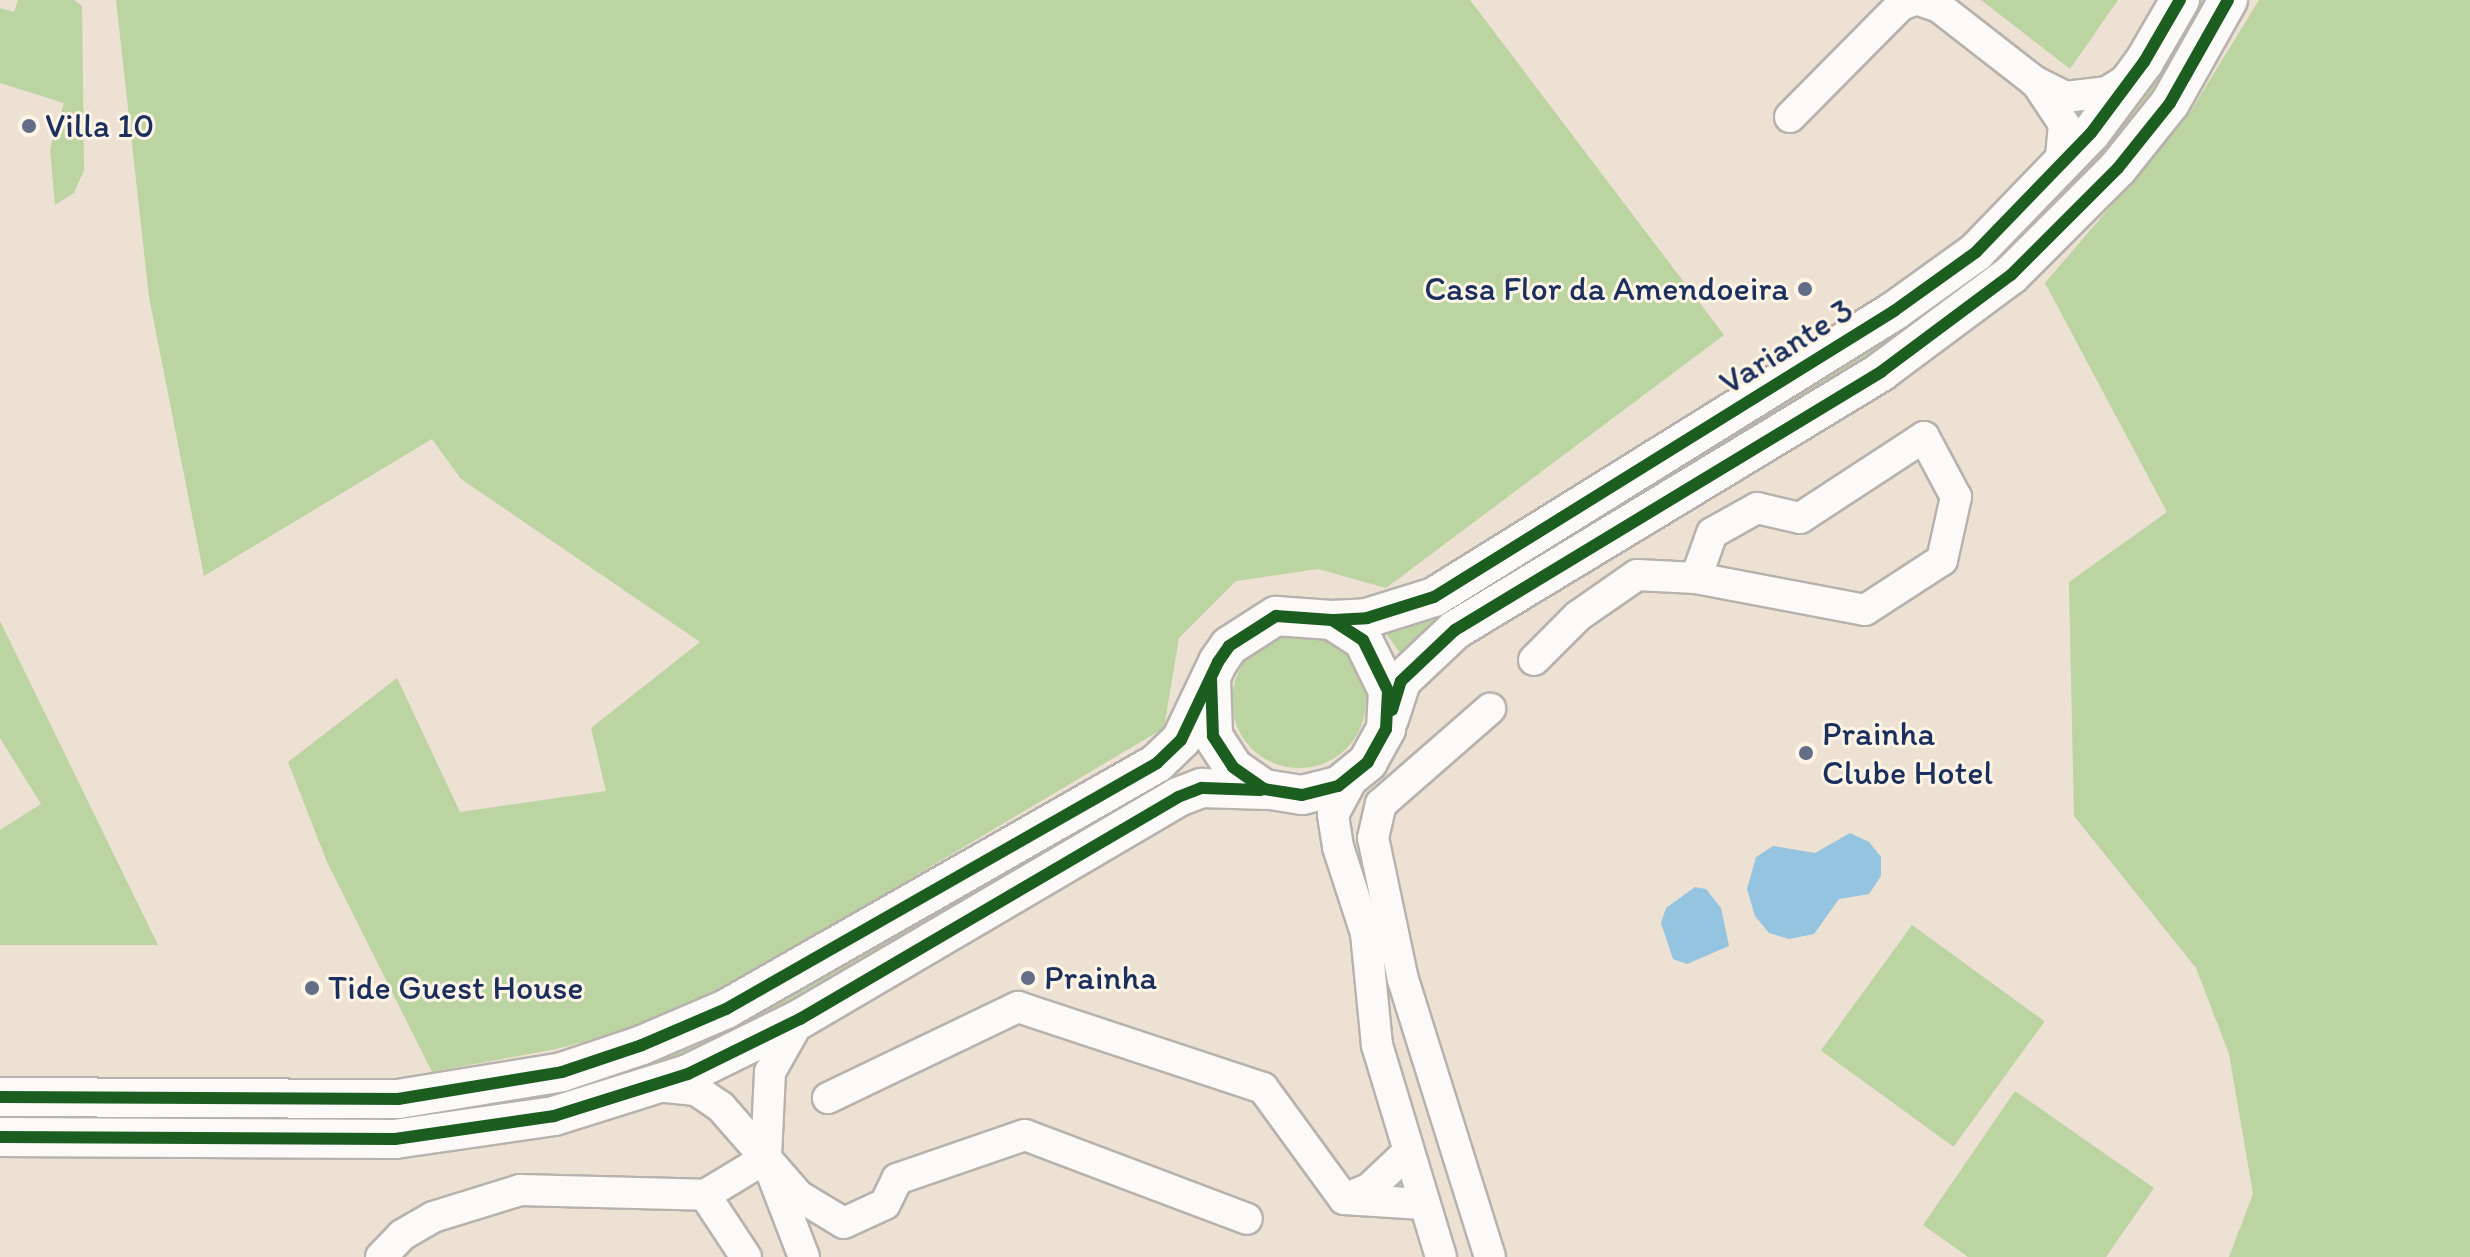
<!DOCTYPE html>
<style>
body{margin:0}
#map{position:relative;width:2470px;height:1257px;overflow:hidden;background:#ece1d2;font-family:Itim,sans-serif}
div>[style]{position:absolute}
.green>*{inset:0;background:#bbd4a2;transform-origin:0 0}
.round{border-radius:50%}
.water>*{inset:0;background:#94c4e0}
.roads{filter:drop-shadow(2px 0 #b7b2ad) drop-shadow(-2px 0 #b7b2ad) drop-shadow(0 2px #b7b2ad) drop-shadow(0 -2px #b7b2ad)}
.minor>*{height:30px;margin:-15px;padding:0 15px;transform-origin:15px;border-radius:15px;background:#fcfaf8}
.major>*{height:38px;margin:-19px;padding:0 19px;transform-origin:19px;border-radius:19px;background:#fcfaf8}
.cycleway>*{height:12px;margin:-6px;padding:0 6px;transform-origin:6px;border-radius:6px;background:#1b5e20}
.dots>*{width:22px;height:22px;translate:-50% -50%;box-sizing:border-box;border:4px solid #fcf5e5;border-radius:50%}
span{translate:-50% -50%;white-space:nowrap;text-align:center;line-height:1.15;-webkit-text-stroke:6px #fcf5e5;paint-order:stroke}
.poi-label{font-size:34px;color:#1b2f5e}
.left{translate:0 -50%;text-align:left}
.right{translate:-100% -50%;text-align:right}
.street-label{font-size:34px;color:#1b2f5e}
</style>
<div id="map">
<div class="green">
<div style="clip-path:polygon(18px 0,74px 0,82px 6px,84px 170px,74px 193px,55px 205px,50px 149px,64px 103px,0 83px,0 8px,14px 12px)"></div>
<div style="clip-path:polygon(116px 0,1470px 0,1724px 335px,1386px 588px,1318px 569px,1236px 581px,1179px 638px,1164px 728px,676px 1018px,556px 1049px,432px 1072px,327px 862px,288px 762px,397px 678px,460px 812px,606px 791px,591px 728px,700px 642px,461px 479px,432px 439px,204px 576px,149px 297px)"></div>
<div style="clip-path:polygon(1981px 0,2118px 0,2070px 69px)"></div>
<div style="clip-path:polygon(2197px 0,2210px 0,2147px 103px,2105px 156px,2007px 256px,1888px 345px,1462px 608px,1456px 598px,1885px 334px)"></div>
<div style="clip-path:polygon(2259px 0,2470px 0,2470px 1257px,2229px 1257px,2253px 1194px,2229px 1054px,2196px 968px,2074px 816px,2069px 582px,2167px 512px,2045px 283px,2187px 117px)"></div>
<div style="clip-path:polygon(1430px 614px,1434px 624px,1415px 638px,1403px 657px,1385px 632px)"></div>
<div style="clip-path:polygon(0 621px,158px 945px,0 945px,0 830px,41px 804px,0 738px)"></div>
<div class="round" style="left:1232px;top:634px;width:134px;height:134px"></div>
<div style="clip-path:polygon(1133px 792px,1140px 802px,752px 1025px,689px 1054px,546px 1100px,405px 1121px,0 1124px,0 1111px,550px 1087px)"></div>
<div style="left:1912px;top:925px;width:164px;height:155px;rotate:36deg"></div>
<div style="clip-path:polygon(2015px 1091px,2154px 1188px,2106px 1257px,1968px 1257px,1923px 1225px)"></div>
</div>
<div class="water">
<div style="clip-path:polygon(1850px 833px,1869px 842px,1881px 857px,1881px 876px,1869px 894px,1839px 899px,1814px 934px,1789px 939px,1769px 933px,1755px 916px,1747px 889px,1756px 857px,1773px 846px,1815px 853px)"></div>
<div style="clip-path:polygon(1695px 887px,1706px 889px,1721px 908px,1729px 946px,1687px 964px,1673px 959px,1661px 923px,1666px 908px)"></div>
</div>
<div class="roads">
<div class="minor">
<div style="left:1919px;top:0;width:21px;rotate:19deg"></div>
<div style="left:1939px;top:7px;width:120px;rotate:37.9deg"></div>
<div style="left:2034px;top:81px;width:35px;rotate:27deg"></div>
<div style="left:2065px;top:97px;width:42px;rotate:-6.8deg"></div>
<div style="left:2107px;top:92px;width:26px;rotate:-32deg"></div>
<div style="left:2038px;top:85px;width:47px;rotate:56.3deg"></div>
<div style="left:2064px;top:124px;width:44px;rotate:95.2deg"></div>
<div style="left:1790px;top:117px;width:158px;rotate:-45.3deg"></div>
<div style="left:1901px;top:5px;width:15px;rotate:-20deg"></div>
<div style="left:1534px;top:660px;width:62px;rotate:-45deg"></div>
<div style="left:1578px;top:616px;width:72px;rotate:-34.8deg"></div>
<div style="left:1637px;top:575px;width:59px;rotate:2.9deg"></div>
<div style="left:1696px;top:578px;width:172px;rotate:10.7deg"></div>
<div style="left:1865px;top:610px;width:92px;rotate:-33deg"></div>
<div style="left:1942px;top:560px;width:65px;rotate:-77.5deg"></div>
<div style="left:1956px;top:497px;width:68px;rotate:-118.1deg"></div>
<div style="left:1924px;top:437px;width:148px;rotate:146.8deg"></div>
<div style="left:1800px;top:518px;width:44px;rotate:-166.9deg"></div>
<div style="left:1757px;top:508px;width:51px;rotate:150.9deg"></div>
<div style="left:1712px;top:533px;width:48px;rotate:109.6deg"></div>
<div style="left:1354px;top:776px;width:44px;rotate:118.3deg"></div>
<div style="left:1333px;top:815px;width:32px;rotate:81deg"></div>
<div style="left:1338px;top:847px;width:90px;rotate:72deg"></div>
<div style="left:1366px;top:933px;width:113px;rotate:84.4deg"></div>
<div style="left:1377px;top:1045px;width:221px;rotate:73.2deg"></div>
<div style="left:800px;top:1019px;width:61px;rotate:119.5deg"></div>
<div style="left:770px;top:1072px;width:86px;rotate:92.7deg"></div>
<div style="left:766px;top:1158px;width:106px;rotate:69deg"></div>
<div style="left:656px;top:1086px;width:40px;rotate:5.7deg"></div>
<div style="left:696px;top:1090px;width:30px;rotate:34deg"></div>
<div style="left:721px;top:1107px;width:118px;rotate:48.8deg"></div>
<div style="left:799px;top:1196px;width:52px;rotate:31deg"></div>
<div style="left:844px;top:1223px;width:45px;rotate:-24.9deg"></div>
<div style="left:885px;top:1204px;width:28px;rotate:-64deg"></div>
<div style="left:897px;top:1179px;width:135px;rotate:-19deg"></div>
<div style="left:1025px;top:1135px;width:237px;rotate:20.7deg"></div>
<div style="left:828px;top:1098px;width:211px;rotate:-25.6deg"></div>
<div style="left:1018px;top:1007px;width:258px;rotate:18.3deg"></div>
<div style="left:1263px;top:1088px;width:137px;rotate:53.9deg"></div>
<div style="left:1344px;top:1199px;width:79px;rotate:3.6deg"></div>
<div style="left:705px;top:1195px;width:74px;rotate:56.5deg"></div>
<div style="left:1344px;top:1199px;width:27px;rotate:-22deg"></div>
<div style="left:1369px;top:1189px;width:51px;rotate:-43.4deg"></div>
<div style="left:381px;top:1257px;width:30px;rotate:-46deg"></div>
<div style="left:402px;top:1235px;width:36px;rotate:-30deg"></div>
<div style="left:433px;top:1217px;width:91px;rotate:-17.2deg"></div>
<div style="left:520px;top:1190px;width:185px;rotate:1.5deg"></div>
<div style="left:705px;top:1195px;width:71px;rotate:-31.2deg"></div>
<div style="left:1490px;top:1257px;width:290px;rotate:-107.4deg"></div>
<div style="left:1403px;top:980px;width:145px;rotate:-101.9deg"></div>
<div style="left:1373px;top:838px;width:35px;rotate:-77deg"></div>
<div style="left:1381px;top:804px;width:145px;rotate:-41.1deg"></div>
</div>
<div class="major">
<div style="left:1332px;top:620px;width:35px;rotate:-3deg"></div>
<div style="left:1367px;top:618px;width:70px;rotate:-17.4deg"></div>
<div style="left:1434px;top:597px;width:542px;rotate:-31.87deg"></div>
<div style="left:1894px;top:311px;width:101px;rotate:-35.7deg"></div>
<div style="left:1976px;top:252px;width:165px;rotate:-46deg"></div>
<div style="left:2091px;top:133px;width:89px;rotate:-53.3deg"></div>
<div style="left:2144px;top:62px;width:72px;rotate:-59.9deg"></div>
<div style="left:1389px;top:719px;width:40px;rotate:-72deg"></div>
<div style="left:1401px;top:681px;width:74px;rotate:-43.4deg"></div>
<div style="left:1455px;top:630px;width:499px;rotate:-31.2deg"></div>
<div style="left:1882px;top:371px;width:161px;rotate:-36.7deg"></div>
<div style="left:2011px;top:275px;width:151px;rotate:-45deg"></div>
<div style="left:2118px;top:168px;width:83px;rotate:-51.3deg"></div>
<div style="left:2170px;top:103px;width:118px;rotate:-60.6deg"></div>
<div style="left:0;top:1097px;width:398px;rotate:0.3deg"></div>
<div style="left:398px;top:1099px;width:166px;rotate:-9.3deg"></div>
<div style="left:562px;top:1072px;width:84px;rotate:-18.6deg"></div>
<div style="left:642px;top:1045px;width:91px;rotate:-23.2deg"></div>
<div style="left:726px;top:1009px;width:496px;rotate:-29.7deg"></div>
<div style="left:1157px;top:763px;width:33px;rotate:-44deg"></div>
<div style="left:1181px;top:740px;width:86px;rotate:-64.6deg"></div>
<div style="left:1218px;top:662px;width:19px;rotate:-55deg"></div>
<div style="left:1229px;top:646px;width:56px;rotate:-32.6deg"></div>
<div style="left:1276px;top:616px;width:56px;rotate:4.1deg"></div>
<div style="left:1332px;top:620px;width:37px;rotate:33deg"></div>
<div style="left:1363px;top:640px;width:57px;rotate:63.9deg"></div>
<div style="left:1388px;top:691px;width:38px;rotate:93deg"></div>
<div style="left:1386px;top:729px;width:38px;rotate:119deg"></div>
<div style="left:1368px;top:762px;width:38px;rotate:141deg"></div>
<div style="left:1338px;top:786px;width:37px;rotate:166deg"></div>
<div style="left:1302px;top:795px;width:38px;rotate:-171deg"></div>
<div style="left:1264px;top:789px;width:38px;rotate:-145deg"></div>
<div style="left:1233px;top:767px;width:37px;rotate:-123deg"></div>
<div style="left:1213px;top:736px;width:57px;rotate:-92deg"></div>
<div style="left:0;top:1137px;width:395px;rotate:0.3deg"></div>
<div style="left:395px;top:1139px;width:161px;rotate:-8.2deg"></div>
<div style="left:554px;top:1116px;width:140px;rotate:-17.4deg"></div>
<div style="left:688px;top:1074px;width:125px;rotate:-26.2deg"></div>
<div style="left:800px;top:1019px;width:438px;rotate:-30.4deg"></div>
<div style="left:1178px;top:797px;width:26px;rotate:-21deg"></div>
<div style="left:1202px;top:788px;width:64px;rotate:1.8deg"></div>
</div>
</div>
<div class="cycleway">
<div style="left:1334px;top:620px;width:33px;rotate:-3deg"></div>
<div style="left:1367px;top:618px;width:70px;rotate:-17.4deg"></div>
<div style="left:1434px;top:597px;width:542px;rotate:-31.87deg"></div>
<div style="left:1894px;top:311px;width:101px;rotate:-35.7deg"></div>
<div style="left:1976px;top:252px;width:165px;rotate:-46deg"></div>
<div style="left:2091px;top:133px;width:89px;rotate:-53.3deg"></div>
<div style="left:2144px;top:62px;width:72px;rotate:-59.9deg"></div>
<div style="left:1392px;top:710px;width:30px;rotate:-73deg"></div>
<div style="left:1401px;top:681px;width:74px;rotate:-43.4deg"></div>
<div style="left:1455px;top:630px;width:499px;rotate:-31.2deg"></div>
<div style="left:1882px;top:371px;width:161px;rotate:-36.7deg"></div>
<div style="left:2011px;top:275px;width:151px;rotate:-45deg"></div>
<div style="left:2118px;top:168px;width:83px;rotate:-51.3deg"></div>
<div style="left:2170px;top:103px;width:118px;rotate:-60.6deg"></div>
<div style="left:0;top:1097px;width:398px;rotate:0.3deg"></div>
<div style="left:398px;top:1099px;width:166px;rotate:-9.3deg"></div>
<div style="left:562px;top:1072px;width:84px;rotate:-18.6deg"></div>
<div style="left:642px;top:1045px;width:91px;rotate:-23.2deg"></div>
<div style="left:726px;top:1009px;width:496px;rotate:-29.7deg"></div>
<div style="left:1157px;top:763px;width:33px;rotate:-44deg"></div>
<div style="left:1181px;top:740px;width:86px;rotate:-64.6deg"></div>
<div style="left:1218px;top:662px;width:19px;rotate:-55deg"></div>
<div style="left:1229px;top:646px;width:56px;rotate:-32.6deg"></div>
<div style="left:1276px;top:616px;width:56px;rotate:4.1deg"></div>
<div style="left:1332px;top:620px;width:37px;rotate:33deg"></div>
<div style="left:1363px;top:640px;width:57px;rotate:63.9deg"></div>
<div style="left:1388px;top:691px;width:38px;rotate:93deg"></div>
<div style="left:1386px;top:729px;width:38px;rotate:119deg"></div>
<div style="left:1368px;top:762px;width:38px;rotate:141deg"></div>
<div style="left:1338px;top:786px;width:37px;rotate:166deg"></div>
<div style="left:1302px;top:795px;width:38px;rotate:-171deg"></div>
<div style="left:1264px;top:789px;width:38px;rotate:-145deg"></div>
<div style="left:1233px;top:767px;width:37px;rotate:-123deg"></div>
<div style="left:1213px;top:736px;width:57px;rotate:-92deg"></div>
<div style="left:0;top:1137px;width:395px;rotate:0.3deg"></div>
<div style="left:395px;top:1139px;width:161px;rotate:-8.2deg"></div>
<div style="left:554px;top:1116px;width:140px;rotate:-17.4deg"></div>
<div style="left:688px;top:1074px;width:125px;rotate:-26.2deg"></div>
<div style="left:800px;top:1019px;width:438px;rotate:-30.4deg"></div>
<div style="left:1178px;top:797px;width:26px;rotate:-21deg"></div>
<div style="left:1202px;top:788px;width:59px;rotate:1.9deg"></div>
</div>
<div class="dots">
<div style="left:29px;top:126px;background:#646d87"></div>
<div style="left:1805px;top:289px;background:#646d87"></div>
<div style="left:1806px;top:753px;background:#646d87"></div>
<div style="left:1028px;top:978px;background:#646d87"></div>
<div style="left:312px;top:988px;background:#646d87"></div>
</div>
<div class="poi-label">
<span class="left" style="left:45px;top:126px">Villa 10</span>
<span class="right" style="left:1789px;top:289px">Casa Flor da Amendoeira</span>
<span class="left" style="left:1822px;top:753px">Prainha<br>Clube Hotel</span>
<span class="left" style="left:1044px;top:978px">Prainha</span>
<span class="left" style="left:328px;top:988px">Tide Guest House</span>
</div>
<div class="street-label">
<span style="left:1786px;top:346px;rotate:-32deg">Variante 3</span>
</div>
</div>
